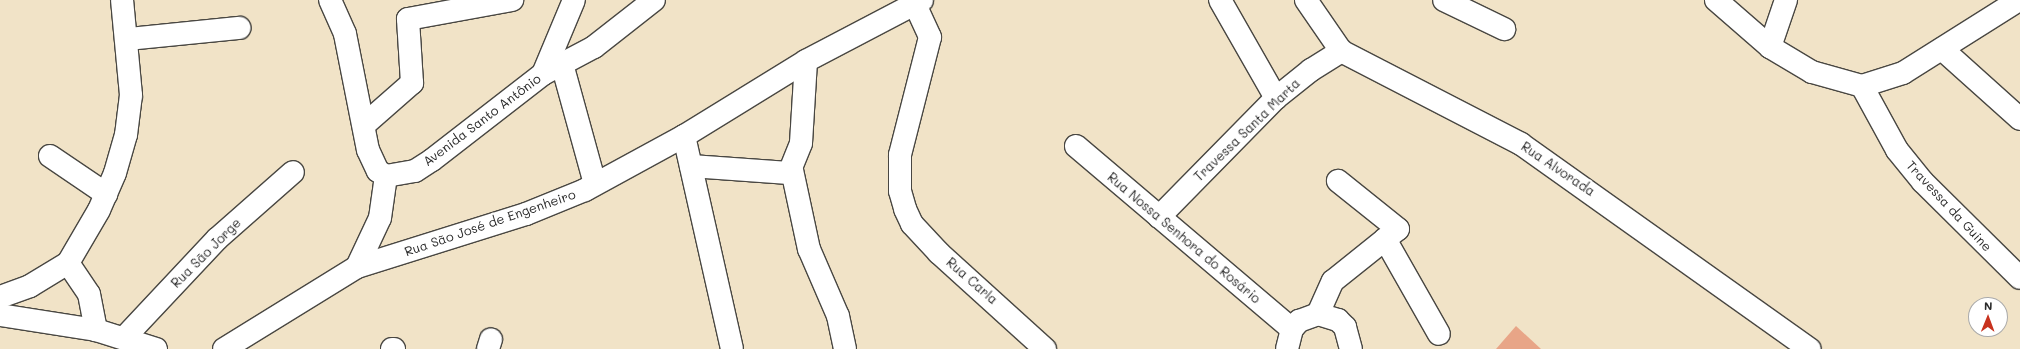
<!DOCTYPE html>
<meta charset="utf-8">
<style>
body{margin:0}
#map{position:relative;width:2020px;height:349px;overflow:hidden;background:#f1e3c7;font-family:Mali,sans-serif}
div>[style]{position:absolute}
.building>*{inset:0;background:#e8a587}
.roads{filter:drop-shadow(1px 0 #494742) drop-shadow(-1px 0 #494742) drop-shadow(0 1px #494742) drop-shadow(0 -1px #494742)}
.minor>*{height:22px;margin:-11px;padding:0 11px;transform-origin:11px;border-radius:11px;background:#fff}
span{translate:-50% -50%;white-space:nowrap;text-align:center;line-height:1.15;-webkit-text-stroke:4px #fff;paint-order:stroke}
.street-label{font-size:13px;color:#2b2b2b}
.north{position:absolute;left:1968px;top:297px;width:40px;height:40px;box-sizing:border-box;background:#fff;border:1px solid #aaa;border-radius:50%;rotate:1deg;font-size:11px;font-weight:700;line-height:16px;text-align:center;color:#2b2b2b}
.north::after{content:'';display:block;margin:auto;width:14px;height:18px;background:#c8321e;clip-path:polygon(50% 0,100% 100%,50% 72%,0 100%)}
</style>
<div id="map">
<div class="building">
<div style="clip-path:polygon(1516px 326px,1541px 349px,1496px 349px)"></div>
</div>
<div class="roads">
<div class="minor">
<div style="left:330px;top:0;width:37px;rotate:66deg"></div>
<div style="left:345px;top:34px;width:118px;rotate:78.8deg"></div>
<div style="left:368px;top:150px;width:23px;rotate:65deg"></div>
<div style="left:378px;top:171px;width:9px;rotate:32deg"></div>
<div style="left:913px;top:0;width:41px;rotate:65.3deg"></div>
<div style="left:930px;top:37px;width:122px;rotate:104.3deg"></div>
<div style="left:900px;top:155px;width:36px;rotate:90deg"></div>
<div style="left:900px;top:191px;width:19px;rotate:74deg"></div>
<div style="left:905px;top:209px;width:17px;rotate:65deg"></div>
<div style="left:912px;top:224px;width:40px;rotate:47deg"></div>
<div style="left:939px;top:253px;width:143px;rotate:42.2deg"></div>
<div style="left:1220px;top:0;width:113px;rotate:60.3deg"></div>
<div style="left:1306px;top:0;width:62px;rotate:55.5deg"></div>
<div style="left:1341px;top:51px;width:203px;rotate:27.3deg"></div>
<div style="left:1521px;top:144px;width:354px;rotate:35.4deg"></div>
<div style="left:1444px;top:0;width:67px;rotate:25.8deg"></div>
<div style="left:1716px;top:0;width:72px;rotate:41deg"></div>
<div style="left:1770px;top:47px;width:49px;rotate:30.8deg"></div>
<div style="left:1812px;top:72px;width:52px;rotate:15.6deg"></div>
<div style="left:1862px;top:86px;width:43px;rotate:-17.6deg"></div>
<div style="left:1903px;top:73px;width:137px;rotate:-32.2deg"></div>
<div style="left:128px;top:39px;width:112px;rotate:-5.7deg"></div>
<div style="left:1770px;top:47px;width:50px;rotate:-71.2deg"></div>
<div style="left:1942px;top:49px;width:105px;rotate:41.9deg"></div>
<div style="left:562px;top:64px;width:124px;rotate:74.6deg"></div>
<div style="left:543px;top:74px;width:80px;rotate:-67.3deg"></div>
<div style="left:1862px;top:86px;width:73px;rotate:61.3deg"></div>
<div style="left:1897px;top:150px;width:41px;rotate:50.9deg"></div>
<div style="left:1923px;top:182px;width:136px;rotate:44.7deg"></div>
<div style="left:364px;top:125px;width:64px;rotate:-41.2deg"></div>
<div style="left:412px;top:83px;width:64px;rotate:-93.6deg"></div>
<div style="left:408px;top:19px;width:106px;rotate:-10.4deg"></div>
<div style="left:684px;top:136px;width:218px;rotate:77.3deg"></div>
<div style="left:1076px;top:146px;width:283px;rotate:40.3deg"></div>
<div style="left:50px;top:156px;width:68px;rotate:34.2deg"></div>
<div style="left:691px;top:166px;width:98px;rotate:4.1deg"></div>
<div style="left:789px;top:173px;width:32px;rotate:-68deg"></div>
<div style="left:801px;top:143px;width:82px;rotate:-86.5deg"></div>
<div style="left:792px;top:170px;width:81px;rotate:77.9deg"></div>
<div style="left:809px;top:249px;width:73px;rotate:66.6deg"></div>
<div style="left:838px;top:316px;width:34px;rotate:78deg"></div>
<div style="left:386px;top:176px;width:29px;rotate:-10deg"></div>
<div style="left:415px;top:171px;width:20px;rotate:-33deg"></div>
<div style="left:432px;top:160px;width:140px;rotate:-37.8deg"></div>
<div style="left:543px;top:74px;width:58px;rotate:-27.9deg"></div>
<div style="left:594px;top:47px;width:76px;rotate:-38.1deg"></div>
<div style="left:1159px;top:217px;width:167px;rotate:-45.5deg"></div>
<div style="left:1276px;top:98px;width:45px;rotate:-38.7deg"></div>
<div style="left:1311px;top:70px;width:36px;rotate:-32deg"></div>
<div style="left:1385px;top:239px;width:109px;rotate:60.4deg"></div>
<div style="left:68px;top:263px;width:37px;rotate:56deg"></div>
<div style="left:89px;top:294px;width:37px;rotate:79deg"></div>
<div style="left:357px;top:267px;width:54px;rotate:-64.9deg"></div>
<div style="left:380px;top:218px;width:42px;rotate:-81.9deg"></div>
<div style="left:0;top:297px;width:32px;rotate:-20deg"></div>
<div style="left:30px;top:286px;width:44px;rotate:-31.2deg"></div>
<div style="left:68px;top:263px;width:61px;rotate:-59.7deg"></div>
<div style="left:99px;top:210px;width:40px;rotate:-66.6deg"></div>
<div style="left:115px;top:173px;width:40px;rotate:-74deg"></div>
<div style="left:126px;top:135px;width:40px;rotate:-82.9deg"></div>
<div style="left:131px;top:95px;width:95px;rotate:-95.4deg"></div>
<div style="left:1318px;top:314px;width:36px;rotate:-66deg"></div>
<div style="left:1333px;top:281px;width:83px;rotate:-38.7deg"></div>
<div style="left:1398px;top:229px;width:77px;rotate:-141.3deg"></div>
<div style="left:0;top:315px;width:97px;rotate:8.9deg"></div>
<div style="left:96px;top:330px;width:63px;rotate:17.6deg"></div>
<div style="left:124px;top:338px;width:136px;rotate:-46.8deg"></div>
<div style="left:217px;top:239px;width:101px;rotate:-41.4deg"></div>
<div style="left:224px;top:349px;width:156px;rotate:-31.7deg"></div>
<div style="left:357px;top:267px;width:177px;rotate:-17.4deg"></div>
<div style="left:526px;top:214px;width:64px;rotate:-22.1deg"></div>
<div style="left:585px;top:190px;width:113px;rotate:-28.6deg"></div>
<div style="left:684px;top:136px;width:143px;rotate:-31.6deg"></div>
<div style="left:806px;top:61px;width:131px;rotate:-27.7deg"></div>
<div style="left:392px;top:349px;width:2px"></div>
<div style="left:488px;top:349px;width:10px;rotate:-73deg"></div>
<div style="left:1287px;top:349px;width:21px;rotate:-76deg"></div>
<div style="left:1292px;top:329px;width:11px;rotate:-49deg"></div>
<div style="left:1299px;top:321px;width:20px;rotate:-20deg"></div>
<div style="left:1318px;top:314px;width:21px;rotate:17deg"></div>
<div style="left:1338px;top:320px;width:10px;rotate:45deg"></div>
<div style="left:1345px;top:327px;width:23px;rotate:75deg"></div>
</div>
</div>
<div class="street-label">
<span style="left:482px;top:120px;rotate:-37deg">Avenida Santo Antônio</span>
<span style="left:1247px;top:130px;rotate:-44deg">Travessa Santa Marta</span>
<span style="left:1558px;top:169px;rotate:34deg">Rua Alvorada</span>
<span style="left:1949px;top:206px;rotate:47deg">Travessa da Guine</span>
<span style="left:490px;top:223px;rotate:-19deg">Rua São José de Engenheiro</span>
<span style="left:1184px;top:238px;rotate:40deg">Rua Nossa Senhora do Rosário</span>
<span style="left:206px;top:253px;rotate:-45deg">Rua São Jorge</span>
<span style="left:972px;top:281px;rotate:41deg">Rua Carla</span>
</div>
<div class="north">N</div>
</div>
